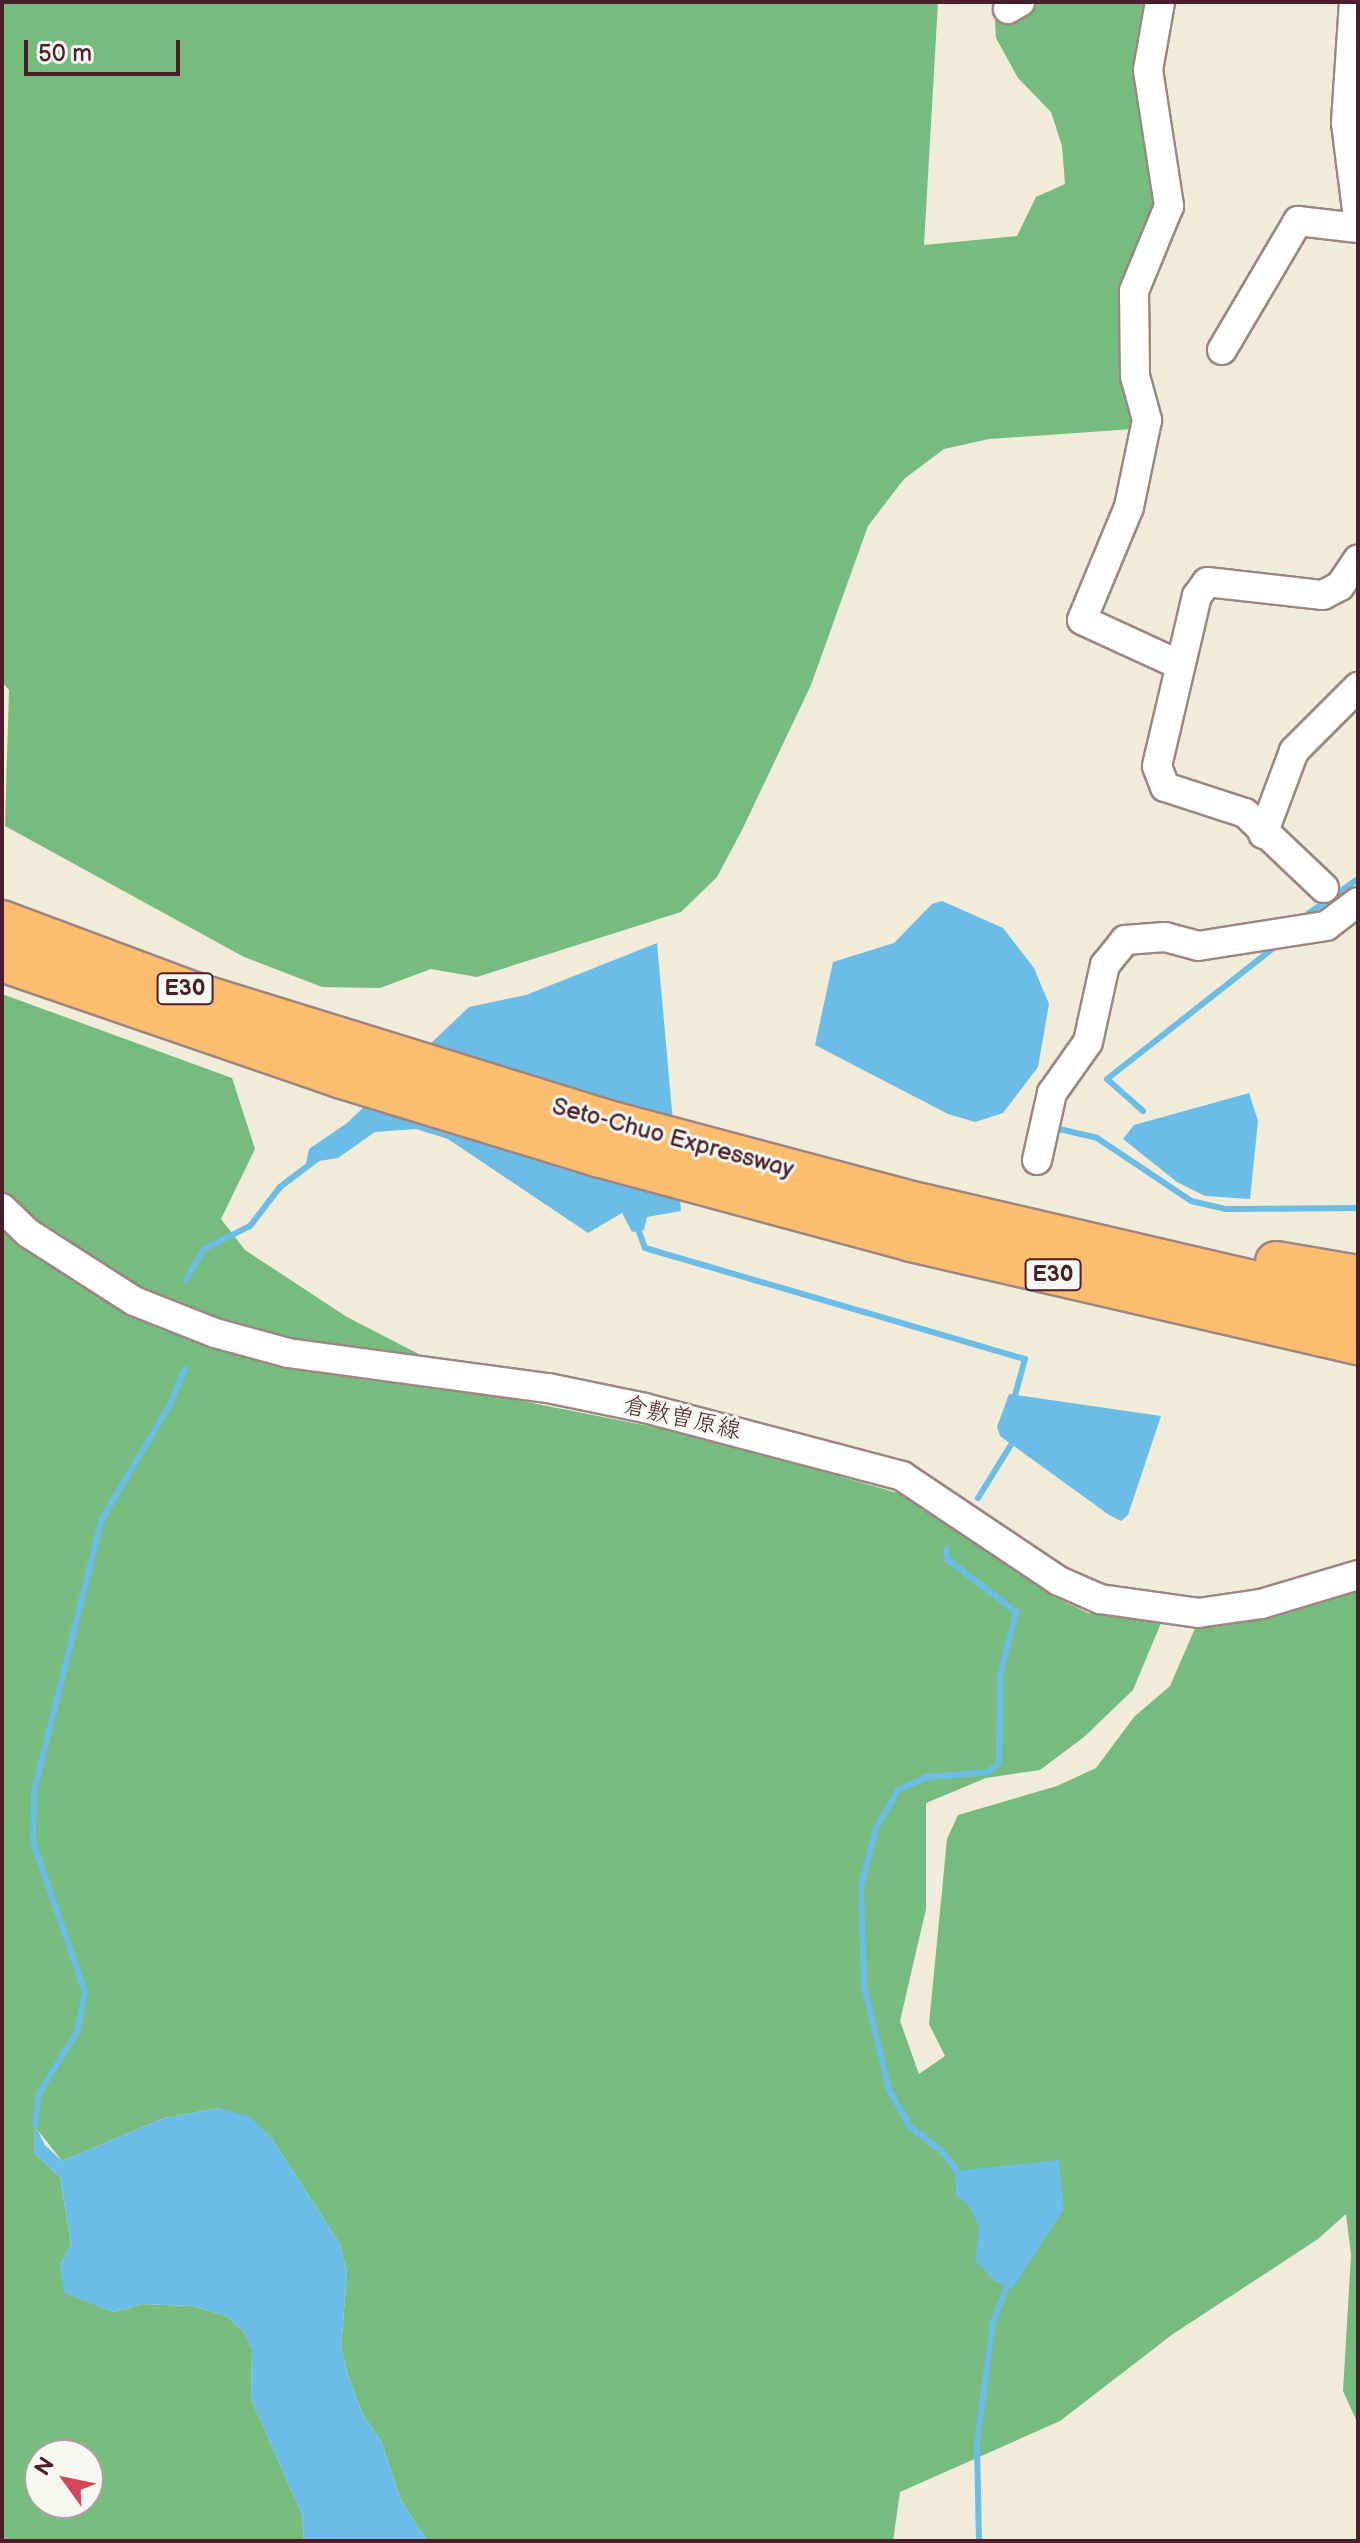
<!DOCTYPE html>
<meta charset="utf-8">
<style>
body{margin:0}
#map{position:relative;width:1360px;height:2543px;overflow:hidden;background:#f0ecd9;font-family:"Balsamiq Sans","Klee One",sans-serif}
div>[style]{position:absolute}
.forest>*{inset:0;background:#77bc7f}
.water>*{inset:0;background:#6bbce6}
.stream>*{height:6px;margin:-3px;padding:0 3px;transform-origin:3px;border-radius:3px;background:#6bbce6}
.roads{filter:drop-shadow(2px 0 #9d8682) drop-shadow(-2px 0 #9d8682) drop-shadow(0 2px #9d8682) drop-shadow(0 -2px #9d8682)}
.minor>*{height:28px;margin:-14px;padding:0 14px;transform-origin:14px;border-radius:14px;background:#fff}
.highway>*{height:40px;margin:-20px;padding:0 20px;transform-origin:20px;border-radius:20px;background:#fcbd6f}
span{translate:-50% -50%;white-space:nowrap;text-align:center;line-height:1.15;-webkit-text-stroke:6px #f6f6f2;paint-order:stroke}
.shield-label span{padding:2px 6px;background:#f6f6f2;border:2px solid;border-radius:6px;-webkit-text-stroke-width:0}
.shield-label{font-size:22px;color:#4a1f2b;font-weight:700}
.street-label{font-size:24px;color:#4a1f2b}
.frame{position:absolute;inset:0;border:4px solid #4a1f2b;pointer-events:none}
.north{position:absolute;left:24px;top:2439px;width:80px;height:80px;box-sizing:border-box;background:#f6f6f2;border:2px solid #b1a0a2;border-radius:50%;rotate:303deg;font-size:22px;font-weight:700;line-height:32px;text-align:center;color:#4a1f2b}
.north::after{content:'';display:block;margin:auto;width:28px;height:36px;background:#d1495b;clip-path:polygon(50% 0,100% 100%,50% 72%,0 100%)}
.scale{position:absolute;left:24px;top:40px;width:156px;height:36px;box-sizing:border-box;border:4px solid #4a1f2b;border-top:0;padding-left:10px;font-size:24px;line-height:28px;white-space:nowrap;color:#4a1f2b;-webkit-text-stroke:6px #f6f6f2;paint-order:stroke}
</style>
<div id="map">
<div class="forest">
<div style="clip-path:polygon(2px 2px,938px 2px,924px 245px,1017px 236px,1036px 197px,1065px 184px,1062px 146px,1051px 112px,1018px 78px,996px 38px,995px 21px,1035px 2px,1150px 2px,1157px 200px,1121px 376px,1133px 429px,989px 439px,944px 449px,904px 479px,868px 526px,811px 685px,742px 830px,717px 877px,681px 912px,477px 977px,431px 969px,380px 988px,322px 987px,244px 957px,5px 826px,9px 690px,2px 682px)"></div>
<div style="clip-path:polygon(evenodd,2px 994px,232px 1078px,255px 1149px,221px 1219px,245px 1250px,347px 1317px,502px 1397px,694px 1435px,898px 1493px,1053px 1596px,1088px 1613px,1161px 1623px,1133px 1690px,1084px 1737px,1040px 1770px,986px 1778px,926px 1803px,926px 1909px,900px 2021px,919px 2074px,945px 2056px,929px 2024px,947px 1839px,958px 1815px,1057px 1786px,1096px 1768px,1134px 1717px,1170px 1686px,1196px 1626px,1358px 1585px,1358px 2424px,1343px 2391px,1351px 2255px,1346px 2214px,1318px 2239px,1173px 2334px,1060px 2421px,900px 2492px,893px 2541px,427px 2541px,401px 2500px,381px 2441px,362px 2413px,348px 2375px,341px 2348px,347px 2273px,340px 2244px,270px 2136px,219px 2108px,164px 2118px,62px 2161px,35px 2127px,34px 2153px,60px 2177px,71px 2244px,60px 2265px,65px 2293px,114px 2312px,141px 2304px,193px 2306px,226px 2316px,244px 2332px,252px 2350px,251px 2399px,302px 2515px,304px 2541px,2px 2541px,2px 994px,40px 2455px,88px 2455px,88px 2503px,40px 2503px,40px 2455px)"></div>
</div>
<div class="water">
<div style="clip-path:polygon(942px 901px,1003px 928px,1034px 968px,1049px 1004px,1038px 1067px,1003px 1113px,975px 1122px,948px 1114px,815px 1045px,833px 962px,894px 943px,932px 904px)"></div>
<div style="clip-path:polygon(657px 943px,681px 1211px,647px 1217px,644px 1230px,632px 1232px,622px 1213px,588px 1233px,448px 1139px,416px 1129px,375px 1132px,338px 1158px,306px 1163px,309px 1149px,347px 1123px,469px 1007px,526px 995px)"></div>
<div style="clip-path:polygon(1249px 1093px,1258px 1121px,1250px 1199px,1205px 1196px,1177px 1182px,1123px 1139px,1134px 1125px)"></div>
<div style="clip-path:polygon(1009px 1394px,1161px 1416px,1128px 1515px,1121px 1521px,1109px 1515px,1000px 1436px,997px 1427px)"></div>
<div style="clip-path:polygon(219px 2108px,250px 2117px,270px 2136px,340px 2244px,347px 2273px,341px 2348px,348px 2375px,362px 2413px,381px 2441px,401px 2500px,427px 2541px,304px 2541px,302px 2515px,251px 2399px,252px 2350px,244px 2332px,226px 2316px,193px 2306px,141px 2304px,114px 2312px,64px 2293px,60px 2265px,71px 2244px,60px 2177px,34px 2153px,35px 2125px,45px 2145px,62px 2161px,164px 2118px)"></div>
<div style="clip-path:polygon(1059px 2160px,1064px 2209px,1012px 2289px,994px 2281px,975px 2260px,979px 2227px,970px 2207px,956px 2195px,955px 2171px)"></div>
</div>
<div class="stream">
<div style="left:1309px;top:913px;width:60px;rotate:-34.8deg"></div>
<div style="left:1143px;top:1111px;width:48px;rotate:-138.4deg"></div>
<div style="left:1107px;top:1079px;width:210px;rotate:-38.2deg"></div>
<div style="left:1059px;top:1129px;width:39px;rotate:13deg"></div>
<div style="left:1097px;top:1138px;width:113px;rotate:33.8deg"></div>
<div style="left:1191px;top:1201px;width:35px;rotate:13deg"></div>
<div style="left:1225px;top:1209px;width:133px;rotate:-0.4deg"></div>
<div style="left:637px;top:1226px;width:23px;rotate:70deg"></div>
<div style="left:645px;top:1248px;width:396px;rotate:16.3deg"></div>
<div style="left:1025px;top:1359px;width:41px;rotate:105.4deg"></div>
<div style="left:186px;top:1280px;width:36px;rotate:-60deg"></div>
<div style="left:204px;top:1249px;width:51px;rotate:-26.6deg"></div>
<div style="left:250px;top:1226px;width:49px;rotate:-52.4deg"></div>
<div style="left:280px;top:1187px;width:46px;rotate:-37.1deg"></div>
<div style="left:978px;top:1498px;width:68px;rotate:-58.2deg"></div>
<div style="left:946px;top:1549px;width:10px;rotate:84deg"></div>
<div style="left:947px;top:1559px;width:87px;rotate:37.5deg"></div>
<div style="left:1016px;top:1612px;width:65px;rotate:104.3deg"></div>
<div style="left:1000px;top:1675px;width:88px;rotate:90.7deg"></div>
<div style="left:999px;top:1763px;width:14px;rotate:141deg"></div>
<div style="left:988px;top:1772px;width:61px;rotate:175.3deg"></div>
<div style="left:927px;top:1777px;width:32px;rotate:156deg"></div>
<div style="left:898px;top:1790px;width:44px;rotate:120.1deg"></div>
<div style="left:876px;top:1828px;width:60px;rotate:104.5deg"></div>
<div style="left:861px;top:1886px;width:100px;rotate:88.3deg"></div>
<div style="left:864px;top:1986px;width:107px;rotate:76.5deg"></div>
<div style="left:889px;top:2090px;width:43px;rotate:60.4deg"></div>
<div style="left:910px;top:2127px;width:39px;rotate:37deg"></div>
<div style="left:941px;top:2150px;width:31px;rotate:53deg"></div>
<div style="left:35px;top:2125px;width:32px;rotate:-83deg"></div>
<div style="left:39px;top:2093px;width:72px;rotate:-58.1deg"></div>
<div style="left:77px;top:2032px;width:41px;rotate:-78.7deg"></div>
<div style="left:85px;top:1992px;width:158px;rotate:-109.2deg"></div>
<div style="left:33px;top:1843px;width:52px;rotate:-88.9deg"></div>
<div style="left:34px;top:1791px;width:280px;rotate:-76deg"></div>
<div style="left:102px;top:1519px;width:134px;rotate:-59.4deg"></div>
<div style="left:170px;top:1404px;width:38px;rotate:-67deg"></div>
<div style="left:979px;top:2541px;width:98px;rotate:-91.2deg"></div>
<div style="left:977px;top:2443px;width:122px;rotate:-82.5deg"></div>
<div style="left:993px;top:2322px;width:44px;rotate:-68.7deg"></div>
</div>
<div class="roads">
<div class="minor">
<div style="left:1160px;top:2px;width:69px;rotate:100deg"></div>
<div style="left:1148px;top:70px;width:138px;rotate:81.2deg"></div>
<div style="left:1169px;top:206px;width:92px;rotate:112.4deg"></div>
<div style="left:1134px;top:291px;width:85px;rotate:89.3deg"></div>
<div style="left:1135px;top:376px;width:46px;rotate:74.7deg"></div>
<div style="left:1147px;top:420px;width:89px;rotate:101.7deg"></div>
<div style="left:1129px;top:507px;width:122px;rotate:112.6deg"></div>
<div style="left:1082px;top:620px;width:108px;rotate:24.7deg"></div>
<div style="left:1354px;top:2px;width:121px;rotate:93.8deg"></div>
<div style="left:1346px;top:123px;width:96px;rotate:82.8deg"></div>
<div style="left:1008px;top:9px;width:14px;rotate:-30deg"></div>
<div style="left:1222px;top:350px;width:150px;rotate:-59.5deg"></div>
<div style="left:1298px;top:221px;width:60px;rotate:6.7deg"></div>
<div style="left:1263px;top:834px;width:89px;rotate:-69.5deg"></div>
<div style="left:1294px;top:751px;width:91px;rotate:-45deg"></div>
<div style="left:1324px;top:888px;width:109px;rotate:-136.5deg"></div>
<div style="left:1245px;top:813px;width:84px;rotate:-162deg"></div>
<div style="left:1165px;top:787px;width:22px;rotate:-111deg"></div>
<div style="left:1157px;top:766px;width:175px;rotate:-76.8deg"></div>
<div style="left:1197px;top:596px;width:17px;rotate:-54deg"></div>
<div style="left:1207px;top:582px;width:117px;rotate:6.4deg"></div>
<div style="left:1323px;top:595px;width:19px;rotate:-28deg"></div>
<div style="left:1340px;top:586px;width:32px;rotate:-56deg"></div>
<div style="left:1037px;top:1160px;width:69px;rotate:-77.4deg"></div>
<div style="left:1052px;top:1093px;width:62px;rotate:-54.8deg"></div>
<div style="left:1088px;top:1042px;width:79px;rotate:-77.6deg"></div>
<div style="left:1105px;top:965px;width:32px;rotate:-51deg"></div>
<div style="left:1125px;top:940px;width:40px;rotate:-4.3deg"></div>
<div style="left:1165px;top:937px;width:34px;rotate:15deg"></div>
<div style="left:1198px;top:946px;width:130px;rotate:-8.9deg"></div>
<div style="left:1326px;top:926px;width:40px;rotate:-37deg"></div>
<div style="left:2px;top:1208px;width:36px;rotate:44deg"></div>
<div style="left:28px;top:1233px;width:126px;rotate:32.7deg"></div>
<div style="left:134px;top:1301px;width:87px;rotate:21.6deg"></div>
<div style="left:215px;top:1333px;width:76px;rotate:15.3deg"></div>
<div style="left:288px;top:1353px;width:262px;rotate:7.7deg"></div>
<div style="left:548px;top:1388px;width:99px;rotate:11.7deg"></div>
<div style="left:645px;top:1408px;width:266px;rotate:14.8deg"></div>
<div style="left:902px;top:1476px;width:189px;rotate:33.8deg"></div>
<div style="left:1059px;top:1581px;width:45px;rotate:23.7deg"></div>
<div style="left:1100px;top:1599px;width:99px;rotate:8.1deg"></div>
<div style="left:1198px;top:1613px;width:64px;rotate:-8.1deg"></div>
<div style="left:1261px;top:1604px;width:101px;rotate:-16.6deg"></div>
</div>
<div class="highway">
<div style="left:2px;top:921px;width:206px;rotate:20.5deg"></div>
<div style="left:195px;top:993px;width:432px;rotate:17.2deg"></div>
<div style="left:608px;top:1121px;width:324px;rotate:14.9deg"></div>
<div style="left:921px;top:1204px;width:449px;rotate:13.1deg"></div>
<div style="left:2px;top:961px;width:360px;rotate:19deg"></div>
<div style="left:342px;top:1078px;width:267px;rotate:17deg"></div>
<div style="left:597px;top:1156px;width:325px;rotate:15.1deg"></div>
<div style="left:911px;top:1241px;width:459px;rotate:13deg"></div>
<div style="left:1276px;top:1262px;width:83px;rotate:9.7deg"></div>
</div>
</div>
<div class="shield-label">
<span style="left:185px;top:989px">E30</span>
<span style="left:1053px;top:1275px">E30</span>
</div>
<div class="street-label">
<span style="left:673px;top:1138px;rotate:15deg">Seto-Chuo Expressway</span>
<span style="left:682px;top:1418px;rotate:13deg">倉敷曽原線</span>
</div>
<div class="frame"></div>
<div class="north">N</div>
<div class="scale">50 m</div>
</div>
